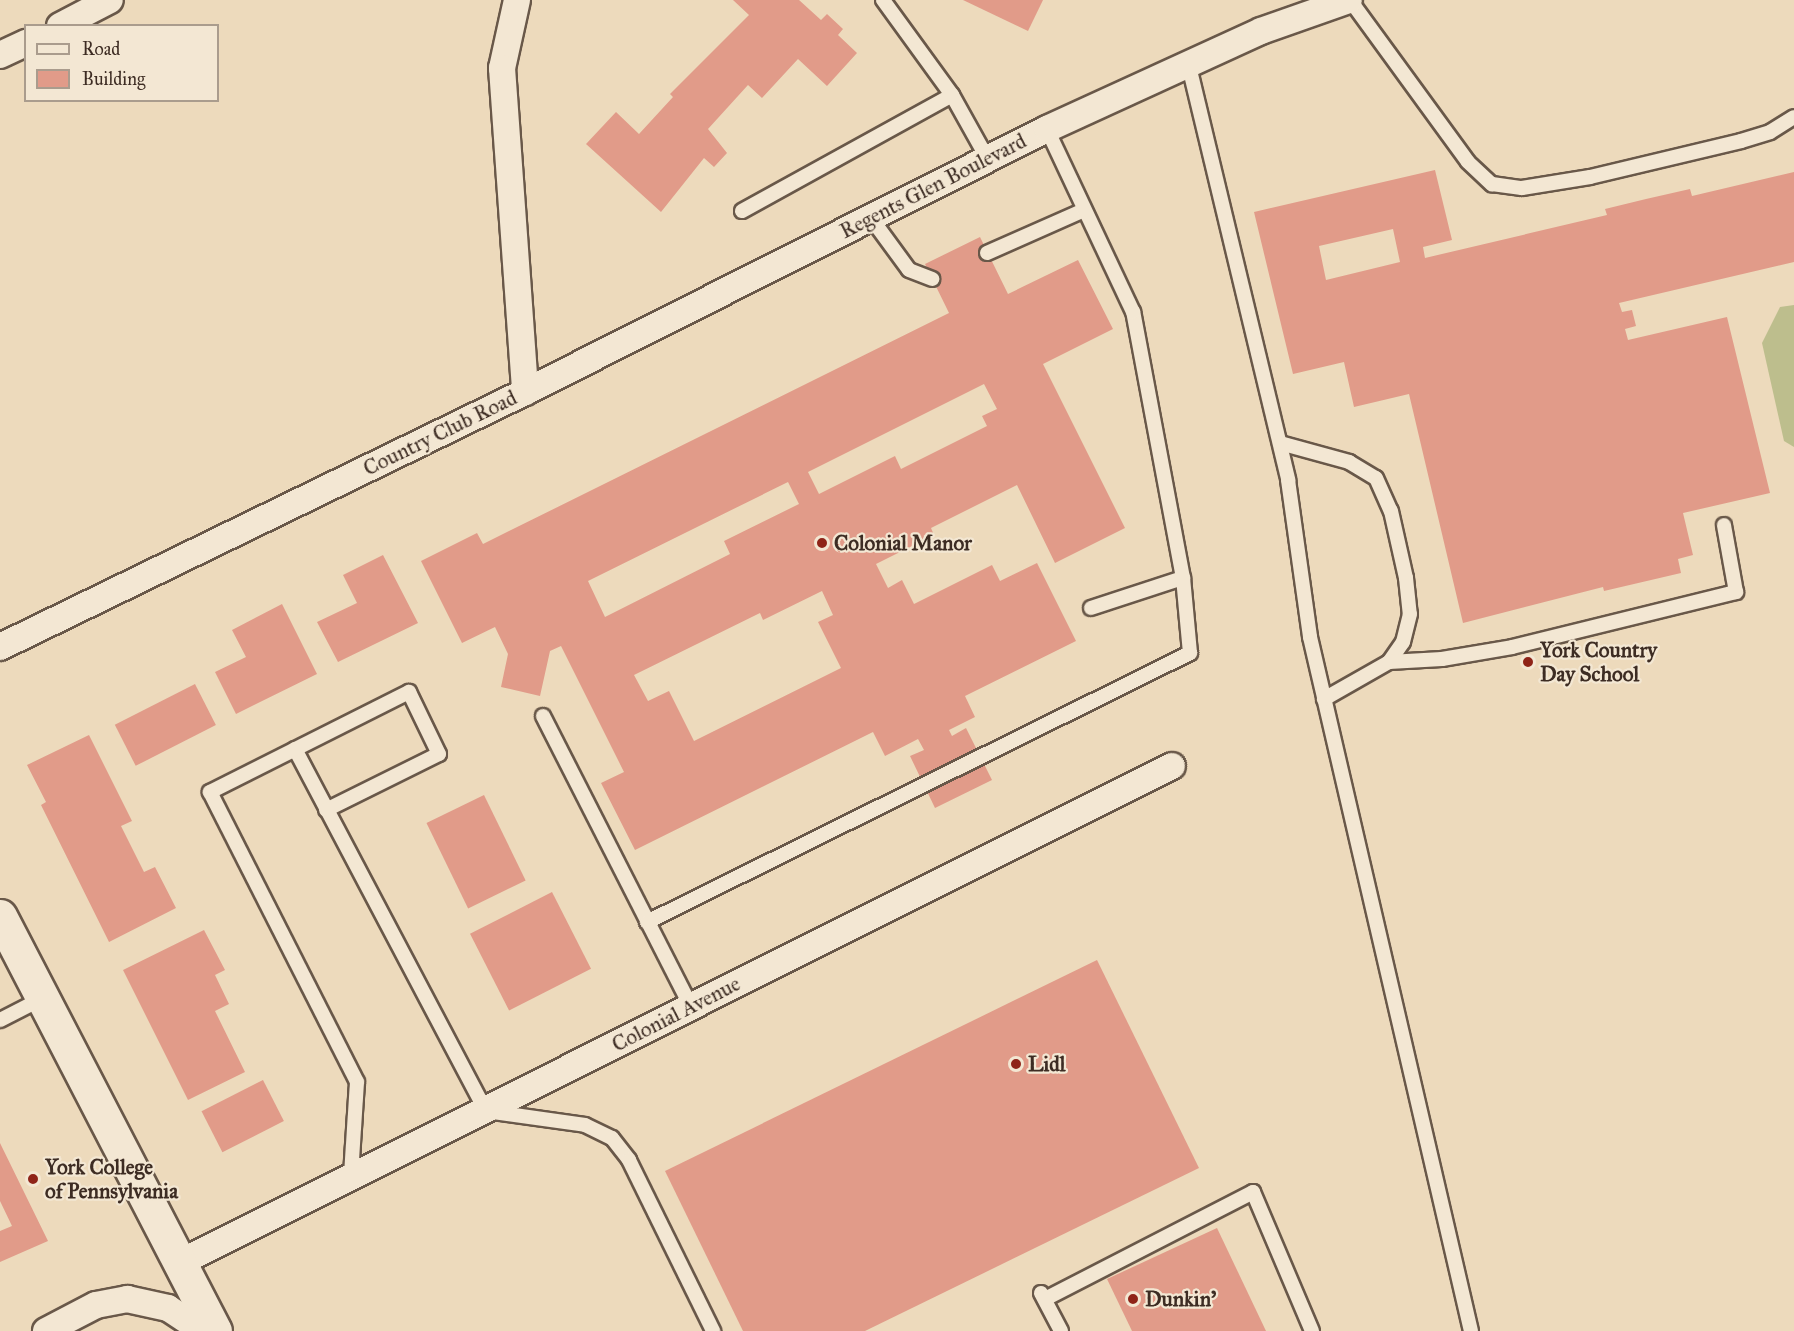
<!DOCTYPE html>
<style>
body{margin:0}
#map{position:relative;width:1794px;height:1331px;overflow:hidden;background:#eddabc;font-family:"IM FELL Great Primer",serif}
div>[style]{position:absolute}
.green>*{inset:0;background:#bdbe8d}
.building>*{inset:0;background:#e19b89;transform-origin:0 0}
.roads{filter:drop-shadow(2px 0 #695849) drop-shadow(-2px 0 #695849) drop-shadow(0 2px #695849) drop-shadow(0 -2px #695849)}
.service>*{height:14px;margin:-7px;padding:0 7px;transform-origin:7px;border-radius:7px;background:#f3e7d3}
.minor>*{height:26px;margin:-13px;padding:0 13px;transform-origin:13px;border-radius:13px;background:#f3e7d3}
.secondary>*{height:33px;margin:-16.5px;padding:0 16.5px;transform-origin:16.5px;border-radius:16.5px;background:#f3e7d3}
.dots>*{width:16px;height:16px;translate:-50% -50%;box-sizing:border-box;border:3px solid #f3e7d3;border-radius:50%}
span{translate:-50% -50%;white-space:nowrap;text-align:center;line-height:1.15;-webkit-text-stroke:4.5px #f3e7d3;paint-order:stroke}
.street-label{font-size:21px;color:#3d2c23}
.poi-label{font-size:21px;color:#3d2c23;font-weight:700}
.left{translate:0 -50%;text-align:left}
.legend{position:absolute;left:24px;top:24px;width:195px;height:78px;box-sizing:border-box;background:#f3e7d3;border:2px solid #aa9c8d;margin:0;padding:8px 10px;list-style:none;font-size:18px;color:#3d2c23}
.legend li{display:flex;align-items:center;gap:12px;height:30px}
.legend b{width:30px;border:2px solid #aa9c8d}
</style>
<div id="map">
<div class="green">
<div style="clip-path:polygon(1794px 305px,1794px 447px,1784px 441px,1762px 343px,1780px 307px)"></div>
</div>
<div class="building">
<div style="clip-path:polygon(733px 0,799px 0,821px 20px,827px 14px,843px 29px,838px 35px,857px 53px,827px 86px,798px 59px,762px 98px,748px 85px,708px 129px,727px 153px,714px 167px,704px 158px,661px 212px,586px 144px,616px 112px,639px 134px,673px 97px,670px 94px,749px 15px)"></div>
<div style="clip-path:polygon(963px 0,1043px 0,1028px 31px)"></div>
<div style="clip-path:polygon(evenodd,1435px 170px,1452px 240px,1423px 247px,1425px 258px,1607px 215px,1605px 209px,1646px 199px,1690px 189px,1692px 196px,1794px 172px,1794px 262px,1619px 303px,1622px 312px,1632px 310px,1636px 326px,1625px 329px,1628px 340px,1727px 317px,1770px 493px,1683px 513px,1693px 555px,1678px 559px,1681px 573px,1604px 591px,1603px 587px,1463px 623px,1409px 394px,1354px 407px,1344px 362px,1293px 374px,1254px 212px,1435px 170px,1393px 229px,1400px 262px,1326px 280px,1319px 246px,1393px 229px)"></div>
<div style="clip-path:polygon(evenodd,980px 237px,1008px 294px,1078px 260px,1113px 329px,1043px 364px,1125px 528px,1055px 563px,1017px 485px,931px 528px,934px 535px,876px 564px,888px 588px,902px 580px,914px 604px,992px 565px,1000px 581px,1037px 563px,1076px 641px,965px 696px,975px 717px,949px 730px,952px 736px,966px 728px,992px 780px,935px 808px,910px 756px,924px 750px,918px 739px,885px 756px,873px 732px,635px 850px,601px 783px,624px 772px,561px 646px,550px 651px,540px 696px,501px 687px,508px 654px,495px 627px,462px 643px,421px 561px,477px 533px,483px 544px,949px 313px,925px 264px,980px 237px,984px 384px,997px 409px,982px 416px,987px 426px,901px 469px,895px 456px,819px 494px,808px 472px,984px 384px,980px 237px,788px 482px,799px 504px,724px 541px,730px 554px,605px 617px,588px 581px,788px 482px,980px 237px,822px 591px,833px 615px,818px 622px,841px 668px,694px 741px,669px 691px,648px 701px,634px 675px,760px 613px,763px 620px,822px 591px)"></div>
<div style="clip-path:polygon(383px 555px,418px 623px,338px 662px,317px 622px,357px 603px,343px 575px)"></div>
<div style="clip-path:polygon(282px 604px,317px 674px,236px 714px,215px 672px,246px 657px,232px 630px)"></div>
<div style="left:195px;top:684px;width:46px;height:90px;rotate:63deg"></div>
<div style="clip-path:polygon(89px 735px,132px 821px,121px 826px,144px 872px,155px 867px,176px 908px,109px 942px,41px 805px,46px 802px,27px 765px)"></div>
<div style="left:484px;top:795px;width:95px;height:64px;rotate:64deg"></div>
<div style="left:552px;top:892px;width:86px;height:92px;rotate:63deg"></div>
<div style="clip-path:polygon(204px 930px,225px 970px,215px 975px,229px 1004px,215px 1011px,245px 1072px,188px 1100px,123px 970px)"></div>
<div style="clip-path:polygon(1097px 960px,1199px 1168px,865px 1331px,743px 1331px,665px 1171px)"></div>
<div style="left:263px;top:1080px;width:46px;height:69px;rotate:63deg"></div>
<div style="clip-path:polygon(0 1143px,48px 1241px,0 1262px,0 1231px,12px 1226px,0 1201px)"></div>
<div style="clip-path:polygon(1217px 1228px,1266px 1331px,1132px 1331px,1107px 1279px)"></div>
</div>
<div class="roads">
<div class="service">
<div style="left:883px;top:0;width:117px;rotate:54deg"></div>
<div style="left:952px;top:95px;width:72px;rotate:60.9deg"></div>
<div style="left:1350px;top:0;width:200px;rotate:53.9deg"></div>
<div style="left:1468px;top:162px;width:33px;rotate:43deg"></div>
<div style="left:1492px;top:184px;width:30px;rotate:8deg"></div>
<div style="left:1522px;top:188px;width:69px;rotate:-9.2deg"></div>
<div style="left:1590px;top:177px;width:155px;rotate:-13.4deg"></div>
<div style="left:1741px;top:141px;width:30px;rotate:-17deg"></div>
<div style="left:1770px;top:132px;width:28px;rotate:-32deg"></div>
<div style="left:1188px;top:62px;width:430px;rotate:76.5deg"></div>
<div style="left:1288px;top:480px;width:159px;rotate:82deg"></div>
<div style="left:1310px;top:637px;width:712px;rotate:76.94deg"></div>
<div style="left:742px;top:211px;width:240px;rotate:-28.9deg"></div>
<div style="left:871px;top:218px;width:64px;rotate:53.8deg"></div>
<div style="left:909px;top:270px;width:25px;rotate:21deg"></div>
<div style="left:987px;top:253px;width:106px;rotate:-23.9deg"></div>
<div style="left:1280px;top:443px;width:72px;rotate:15.4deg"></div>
<div style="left:1349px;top:462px;width:31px;rotate:31deg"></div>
<div style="left:1376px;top:478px;width:36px;rotate:66deg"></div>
<div style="left:1391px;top:511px;width:69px;rotate:77.4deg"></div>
<div style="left:1406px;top:578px;width:36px;rotate:84deg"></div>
<div style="left:1410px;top:614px;width:29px;rotate:104deg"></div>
<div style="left:1403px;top:642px;width:24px;rotate:125deg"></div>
<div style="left:1389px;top:662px;width:75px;rotate:150.4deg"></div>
<div style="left:1091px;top:608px;width:97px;rotate:-18.1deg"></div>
<div style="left:1389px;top:662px;width:53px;rotate:-3.2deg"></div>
<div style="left:1442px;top:659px;width:71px;rotate:-9.7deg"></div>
<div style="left:1512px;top:647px;width:231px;rotate:-13.8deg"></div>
<div style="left:1736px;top:592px;width:68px;rotate:-100.2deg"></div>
<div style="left:543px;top:716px;width:326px;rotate:63deg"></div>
<div style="left:295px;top:749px;width:409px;rotate:62.2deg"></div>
<div style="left:486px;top:1111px;width:100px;rotate:8deg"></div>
<div style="left:585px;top:1125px;width:30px;rotate:26deg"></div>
<div style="left:612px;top:1138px;width:28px;rotate:52deg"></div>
<div style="left:629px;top:1160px;width:191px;rotate:63.8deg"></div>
<div style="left:326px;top:810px;width:126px;rotate:-26.4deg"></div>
<div style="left:439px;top:754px;width:69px;rotate:-115.8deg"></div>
<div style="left:409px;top:692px;width:223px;rotate:153.3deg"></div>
<div style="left:210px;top:792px;width:325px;rotate:63.1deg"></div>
<div style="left:357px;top:1082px;width:93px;rotate:93.7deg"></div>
<div style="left:647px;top:922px;width:606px;rotate:-26.35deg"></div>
<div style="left:1190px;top:653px;width:75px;rotate:-95.3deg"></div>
<div style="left:1183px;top:578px;width:271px;rotate:-100.6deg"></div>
<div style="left:1133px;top:312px;width:202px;rotate:-115.2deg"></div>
<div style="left:0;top:1020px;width:48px;rotate:-27.1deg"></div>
<div style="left:1041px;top:1293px;width:43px;rotate:62.2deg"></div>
<div style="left:1045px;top:1299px;width:234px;rotate:-27.2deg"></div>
<div style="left:1253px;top:1192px;width:151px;rotate:67deg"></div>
</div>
<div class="minor">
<div style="left:517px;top:0;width:70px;rotate:102.4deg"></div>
<div style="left:502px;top:68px;width:325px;rotate:85.9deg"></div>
<div style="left:60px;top:26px;width:56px;rotate:-27.5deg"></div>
<div style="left:0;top:55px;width:29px;rotate:-25deg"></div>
<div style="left:0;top:647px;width:584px;rotate:-25.91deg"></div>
<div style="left:525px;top:392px;width:585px;rotate:-26.74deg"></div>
<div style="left:1047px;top:129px;width:235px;rotate:-24.6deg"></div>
<div style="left:1261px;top:31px;width:93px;rotate:-19.4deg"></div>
<div style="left:181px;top:1262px;width:1108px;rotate:-26.59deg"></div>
<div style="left:46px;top:1331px;width:56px;rotate:-27.5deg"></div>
<div style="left:96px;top:1305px;width:32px;rotate:-11deg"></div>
<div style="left:127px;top:1299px;width:42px;rotate:12.4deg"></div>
<div style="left:168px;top:1308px;width:42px;rotate:33.3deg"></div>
</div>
<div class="secondary">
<div style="left:0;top:916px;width:467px;rotate:62.6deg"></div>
</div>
</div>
<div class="dots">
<div style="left:822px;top:543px;background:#8f2418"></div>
<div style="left:1528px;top:662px;background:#8f2418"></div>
<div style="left:1016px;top:1064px;background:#8f2418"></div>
<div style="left:33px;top:1179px;background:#8f2418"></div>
<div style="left:1133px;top:1299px;background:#8f2418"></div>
</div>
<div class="street-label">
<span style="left:933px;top:186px;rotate:-27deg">Regents Glen Boulevard</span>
<span style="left:440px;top:433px;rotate:-26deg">Country Club Road</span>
<span style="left:676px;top:1014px;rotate:-27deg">Colonial Avenue</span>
</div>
<div class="poi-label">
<span class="left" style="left:834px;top:543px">Colonial Manor</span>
<span class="left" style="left:1540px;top:662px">York Country<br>Day School</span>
<span class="left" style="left:1028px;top:1064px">Lidl</span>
<span class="left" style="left:45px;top:1179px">York College<br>of Pennsylvania</span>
<span class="left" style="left:1145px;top:1299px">Dunkin'</span>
</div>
<ul class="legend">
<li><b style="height:8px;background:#f3e7d3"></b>Road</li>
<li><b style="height:16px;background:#e19b89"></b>Building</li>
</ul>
</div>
